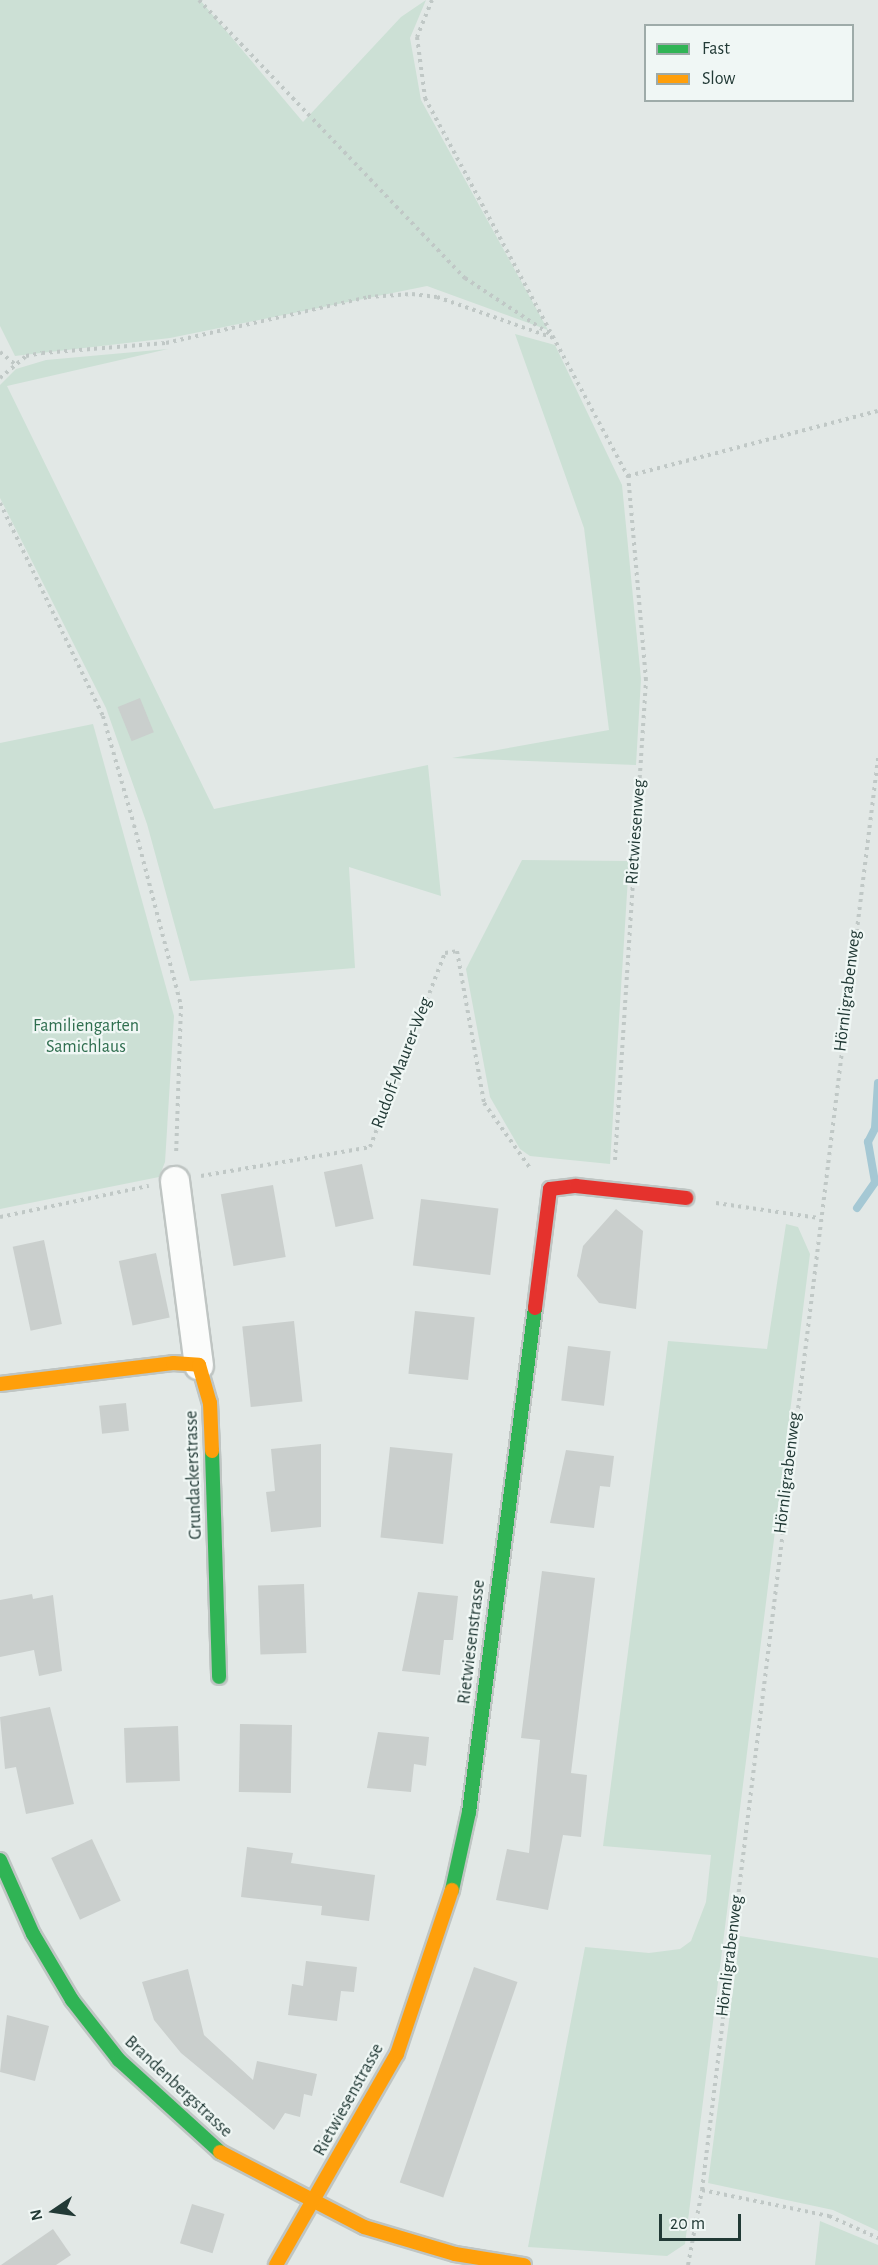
<!DOCTYPE html>
<meta charset="utf-8">
<style>
body{margin:0}
#map{position:relative;width:878px;height:2265px;overflow:hidden;background:#e2e8e6;font-family:"Alegreya Sans",sans-serif}
div>[style]{position:absolute}
.green>*{inset:0;background:#cce0d5}
.stream>*{height:8px;margin:-4px;padding:0 4px;transform-origin:4px;border-radius:4px;background:#a5c8d4}
.building>*{inset:0;background:#cacfcd;transform-origin:0 0}
.path>*{height:4px;margin-top:-2px;transform-origin:0;background:repeating-linear-gradient(90deg,#c0c8c6 0 3px,transparent 0 7.5px)}
.roads{filter:drop-shadow(2px 0 #bfc5c3) drop-shadow(-2px 0 #bfc5c3) drop-shadow(0 2px #bfc5c3) drop-shadow(0 -2px #bfc5c3)}
.street>*{height:28px;margin:-14px;padding:0 14px;transform-origin:14px;border-radius:14px;background:#fbfcfb}
.fast>*{height:14px;margin:-7px;padding:0 7px;transform-origin:7px;border-radius:7px;background:#30b455}
.slow>*{height:14px;margin:-7px;padding:0 7px;transform-origin:7px;border-radius:7px;background:#ff9f0a}
.jam>*{height:14px;margin:-7px;padding:0 7px;transform-origin:7px;border-radius:7px;background:#e5322d}
span{translate:-50% -50%;white-space:nowrap;text-align:center;line-height:1.15;-webkit-text-stroke:4.5px #f0f7f5;paint-order:stroke}
.street-label{font-size:18px;color:#223a36}
.park-label{font-size:18px;color:#2f6e4f}
.legend{position:absolute;left:644px;top:24px;width:210px;height:78px;box-sizing:border-box;background:#f0f7f5;border:2px solid #9eaba9;margin:0;padding:8px 10px;list-style:none;font-size:18px;color:#223a36}
.legend li{display:flex;align-items:center;gap:12px;height:30px}
.legend b{width:30px;border:2px solid #9eaba9}
.north{position:absolute;left:24px;top:2181px;width:60px;height:60px;-webkit-text-stroke:4px #f0f7f5;paint-order:stroke;rotate:257deg;font-size:16px;font-weight:700;line-height:24px;text-align:center;color:#223a36}
.north::after{content:'';display:block;margin:auto;width:21px;height:27px;background:#223a36;clip-path:polygon(50% 0,100% 100%,50% 72%,0 100%)}
.scale{position:absolute;left:659px;top:2214px;width:82px;height:27px;box-sizing:border-box;border:3px solid #223a36;border-top:0;padding-left:8px;font-size:18px;line-height:21px;white-space:nowrap;color:#223a36;-webkit-text-stroke:4px #f0f7f5;paint-order:stroke}
</style>
<div id="map">
<div class="green">
<div style="clip-path:polygon(0 0,200px 0,303px 122px,401px 17px,426px 0,410px 38px,421px 100px,548px 330px,427px 286px,170px 338px,15px 356px,0 326px)"></div>
<div style="clip-path:polygon(515px 334px,555px 345px,622px 485px,641px 679px,636px 765px,452px 758px,609px 730px,584px 528px)"></div>
<div style="clip-path:polygon(168px 349px,7px 386px,214px 809px,428px 765px,441px 896px,349px 867px,355px 968px,190px 981px,147px 824px,106px 708px,0 498px,0 385px,16px 369px,46px 360px)"></div>
<div style="clip-path:polygon(93px 724px,174px 1016px,165px 1162px,159px 1177px,0 1209px,0 743px)"></div>
<div style="clip-path:polygon(522px 860px,629px 861px,610px 1164px,530px 1156px,520px 1149px,490px 1097px,466px 969px)"></div>
<div style="clip-path:polygon(786px 1224px,798px 1227px,810px 1254px,685px 2244px,667px 2256px,528px 2247px,585px 1947px,649px 1953px,680px 1949px,691px 1941px,706px 1902px,711px 1855px,603px 1846px,668px 1341px,767px 1349px)"></div>
<div style="clip-path:polygon(740px 1936px,878px 1958px,878px 2231px,833px 2210px,708px 2183px)"></div>
<div style="clip-path:polygon(820px 2221px,878px 2245px,878px 2265px,815px 2265px)"></div>
</div>
<div class="stream">
<div style="left:857px;top:1208px;width:32px;rotate:-55deg"></div>
<div style="left:875px;top:1182px;width:41px;rotate:-99.9deg"></div>
<div style="left:868px;top:1142px;width:16px;rotate:-63deg"></div>
<div style="left:875px;top:1128px;width:45px;rotate:-86.2deg"></div>
</div>
<div class="building">
<div style="left:140px;top:698px;width:37px;height:24px;rotate:68deg"></div>
<div style="left:362px;top:1164px;width:56px;height:39px;rotate:78deg"></div>
<div style="left:273px;top:1185px;width:73px;height:53px;rotate:80deg"></div>
<div style="left:421px;top:1199px;width:78px;height:67px;rotate:7deg"></div>
<div style="clip-path:polygon(616px 1209px,643px 1231px,636px 1309px,599px 1303px,577px 1276px,583px 1246px)"></div>
<div style="left:44px;top:1240px;width:86px;height:32px;rotate:78deg"></div>
<div style="left:156px;top:1253px;width:66px;height:38px;rotate:78deg"></div>
<div style="left:415px;top:1311px;width:60px;height:63px;rotate:6deg"></div>
<div style="left:294px;top:1321px;width:81px;height:52px;rotate:84deg"></div>
<div style="left:568px;top:1346px;width:43px;height:55px;rotate:7deg"></div>
<div style="left:126px;top:1403px;width:28px;height:27px;rotate:84deg"></div>
<div style="clip-path:polygon(321px 1444px,321px 1527px,271px 1532px,266px 1492px,275px 1491px,271px 1449px)"></div>
<div style="left:390px;top:1447px;width:63px;height:91px;rotate:6deg"></div>
<div style="clip-path:polygon(566px 1450px,614px 1456px,610px 1487px,600px 1486px,594px 1528px,550px 1523px)"></div>
<div style="clip-path:polygon(542px 1571px,595px 1578px,571px 1773px,587px 1775px,581px 1837px,563px 1835px,548px 1910px,496px 1900px,507px 1849px,529px 1853px,540px 1740px,521px 1738px)"></div>
<div style="left:304px;top:1584px;width:69px;height:46px;rotate:88deg"></div>
<div style="clip-path:polygon(418px 1592px,458px 1596px,453px 1640px,444px 1640px,440px 1675px,402px 1671px)"></div>
<div style="clip-path:polygon(32px 1594px,33px 1599px,53px 1595px,62px 1671px,39px 1676px,34px 1650px,0 1657px,0 1600px)"></div>
<div style="clip-path:polygon(50px 1707px,74px 1804px,26px 1814px,16px 1767px,5px 1769px,0 1717px)"></div>
<div style="left:240px;top:1724px;width:52px;height:68px;rotate:1deg"></div>
<div style="left:178px;top:1726px;width:55px;height:54px;rotate:88deg"></div>
<div style="clip-path:polygon(378px 1732px,429px 1737px,426px 1766px,414px 1764px,411px 1792px,367px 1788px)"></div>
<div style="left:92px;top:1839px;width:68px;height:45px;rotate:65deg"></div>
<div style="clip-path:polygon(247px 1847px,293px 1853px,291px 1863px,375px 1875px,369px 1921px,321px 1915px,322px 1906px,241px 1897px)"></div>
<div style="clip-path:polygon(306px 1961px,357px 1967px,354px 1992px,341px 1991px,337px 2021px,288px 2015px,292px 1984px,303px 1986px)"></div>
<div style="left:474px;top:1967px;width:46px;height:228px;rotate:19deg"></div>
<div style="clip-path:polygon(188px 1969px,204px 2035px,253px 2080px,257px 2061px,317px 2074px,312px 2096px,304px 2094px,300px 2117px,285px 2113px,274px 2130px,181px 2053px,154px 2020px,142px 1982px)"></div>
<div style="clip-path:polygon(7px 2015px,49px 2026px,35px 2081px,0 2072px)"></div>
<div style="left:192px;top:2204px;width:34px;height:41px;rotate:17deg"></div>
<div style="clip-path:polygon(53px 2229px,71px 2255px,56px 2265px,1px 2265px)"></div>
</div>
<div class="path">
<div style="left:199px;top:0;width:385px;rotate:46.3deg"></div>
<div style="left:465px;top:278px;width:103px;rotate:33.5deg"></div>
<div style="left:432px;top:0;width:40px;rotate:112deg"></div>
<div style="left:417px;top:37px;width:62px;rotate:82.5deg"></div>
<div style="left:425px;top:98px;width:429px;rotate:61.8deg"></div>
<div style="left:628px;top:476px;width:258px;rotate:-14.6deg"></div>
<div style="left:0;top:352px;width:19px;rotate:39deg"></div>
<div style="left:0;top:378px;width:34px;rotate:-40deg"></div>
<div style="left:26px;top:356px;width:16px;rotate:-11deg"></div>
<div style="left:42px;top:353px;width:124px;rotate:-4.6deg"></div>
<div style="left:166px;top:343px;width:207px;rotate:-12.8deg"></div>
<div style="left:368px;top:297px;width:44px;rotate:-3.9deg"></div>
<div style="left:412px;top:294px;width:25px;rotate:7deg"></div>
<div style="left:437px;top:297px;width:126px;rotate:19.4deg"></div>
<div style="left:0;top:503px;width:237px;rotate:64.2deg"></div>
<div style="left:103px;top:716px;width:113px;rotate:74.1deg"></div>
<div style="left:134px;top:825px;width:187px;rotate:75.4deg"></div>
<div style="left:181px;top:1006px;width:150px;rotate:91.9deg"></div>
<div style="left:615px;top:1160px;width:481px;rotate:-86.3deg"></div>
<div style="left:646px;top:680px;width:205px;rotate:-95deg"></div>
<div style="left:201px;top:1176px;width:171px;rotate:-9.7deg"></div>
<div style="left:370px;top:1147px;width:208px;rotate:-68.9deg"></div>
<div style="left:445px;top:953px;width:12px;rotate:-9deg"></div>
<div style="left:457px;top:951px;width:154px;rotate:79.9deg"></div>
<div style="left:484px;top:1103px;width:80px;rotate:54.7deg"></div>
<div style="left:716px;top:1203px;width:104px;rotate:8.3deg"></div>
<div style="left:0;top:1217px;width:152px;rotate:-11.8deg"></div>
<div style="left:702px;top:2190px;width:130px;rotate:11.6deg"></div>
<div style="left:829px;top:2216px;width:54px;rotate:24.2deg"></div>
<div style="left:688px;top:2265px;width:76px;rotate:-79.4deg"></div>
<div style="left:702px;top:2190px;width:1443px;rotate:-82.99deg"></div>
</div>
<div class="roads">
<div class="street">
<div style="left:175px;top:1181px;width:186px;rotate:82.6deg"></div>
</div>
<div class="fast">
<div style="left:212px;top:1451px;width:226px;rotate:88.2deg"></div>
<div style="left:0;top:1860px;width:81px;rotate:66deg"></div>
<div style="left:33px;top:1934px;width:77px;rotate:59.4deg"></div>
<div style="left:72px;top:2000px;width:76px;rotate:51.9deg"></div>
<div style="left:119px;top:2060px;width:137px;rotate:42.3deg"></div>
<div style="left:452px;top:1890px;width:80px;rotate:-77.7deg"></div>
<div style="left:469px;top:1812px;width:508px;rotate:-82.54deg"></div>
</div>
<div class="slow">
<div style="left:0;top:1384px;width:174px;rotate:-6.9deg"></div>
<div style="left:173px;top:1363px;width:26px;rotate:4deg"></div>
<div style="left:199px;top:1365px;width:40px;rotate:74deg"></div>
<div style="left:210px;top:1403px;width:48px;rotate:87.6deg"></div>
<div style="left:220px;top:2152px;width:162px;rotate:27.5deg"></div>
<div style="left:364px;top:2227px;width:95px;rotate:16.5deg"></div>
<div style="left:455px;top:2254px;width:70px;rotate:9.1deg"></div>
<div style="left:276px;top:2265px;width:243px;rotate:-60.2deg"></div>
<div style="left:397px;top:2054px;width:173px;rotate:-71.5deg"></div>
</div>
<div class="jam">
<div style="left:535px;top:1308px;width:120px;rotate:-82.8deg"></div>
<div style="left:550px;top:1189px;width:26px;rotate:-7deg"></div>
<div style="left:576px;top:1186px;width:111px;rotate:6.2deg"></div>
</div>
</div>
<div class="street-label">
<span style="left:636px;top:832px;rotate:-86deg">Rietwiesenweg</span>
<span style="left:848px;top:991px;rotate:-83deg">Hörnligrabenweg</span>
<span style="left:402px;top:1063px;rotate:-69deg">Rudolf-Maurer-Weg</span>
<span style="left:788px;top:1473px;rotate:-83deg">Hörnligrabenweg</span>
<span style="left:194px;top:1475px;rotate:-92deg">Grundackerstrasse</span>
<span style="left:472px;top:1642px;rotate:-83deg">Rietwiesenstrasse</span>
<span style="left:730px;top:1956px;rotate:-83deg">Hörnligrabenweg</span>
<span style="left:178px;top:2087px;rotate:43deg">Brandenbergstrasse</span>
<span style="left:349px;top:2100px;rotate:-61deg">Rietwiesenstrasse</span>
</div>
<div class="park-label">
<span style="left:86px;top:1037px">Familiengarten<br>Samichlaus</span>
</div>
<ul class="legend">
<li><b style="height:8px;background:#30b455"></b>Fast</li>
<li><b style="height:8px;background:#ff9f0a"></b>Slow</li>
</ul>
<div class="north">N</div>
<div class="scale">20 m</div>
</div>
